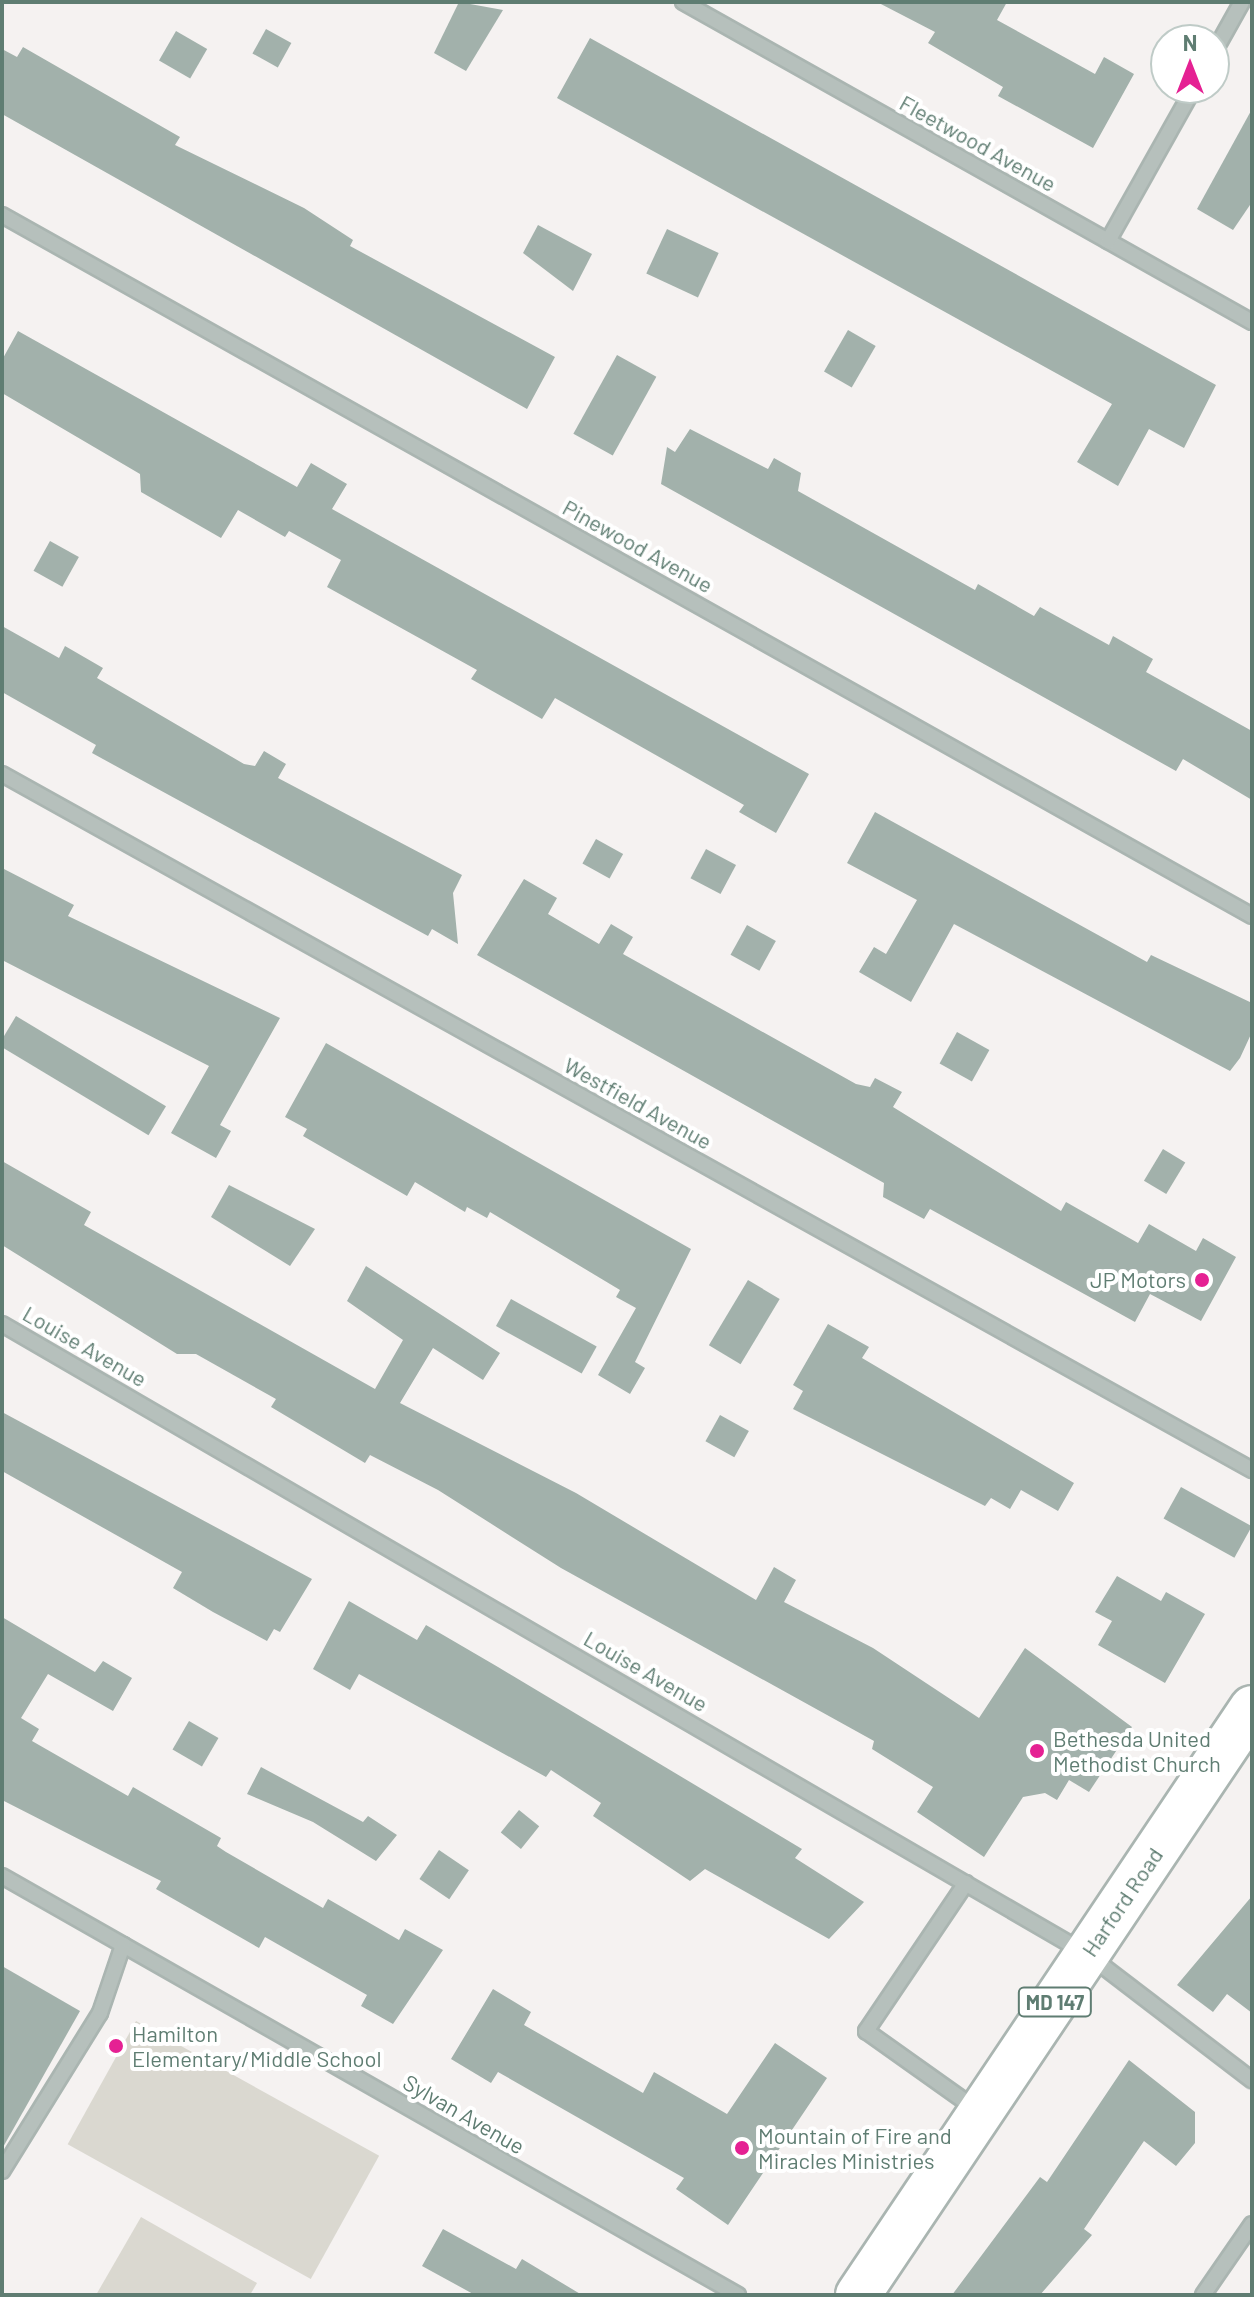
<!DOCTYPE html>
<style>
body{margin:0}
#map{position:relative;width:1254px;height:2297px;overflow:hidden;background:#f5f2f1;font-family:Barlow,sans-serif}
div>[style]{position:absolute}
.green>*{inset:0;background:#dad8d0;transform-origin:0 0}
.building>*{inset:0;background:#a2b1ab;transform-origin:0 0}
.roads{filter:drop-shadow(2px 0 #aab5b1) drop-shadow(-2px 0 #aab5b1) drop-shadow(0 2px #aab5b1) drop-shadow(0 -2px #aab5b1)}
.minor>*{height:14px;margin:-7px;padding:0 7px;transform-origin:7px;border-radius:7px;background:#b6c0bc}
.major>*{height:44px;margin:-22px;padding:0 22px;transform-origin:22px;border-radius:22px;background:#fff}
.dots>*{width:22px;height:22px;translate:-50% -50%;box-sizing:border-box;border:4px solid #fff;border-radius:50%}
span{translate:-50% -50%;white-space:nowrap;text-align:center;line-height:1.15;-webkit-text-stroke:8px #fff;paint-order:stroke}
.shield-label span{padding:2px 6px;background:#fff;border:2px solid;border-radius:6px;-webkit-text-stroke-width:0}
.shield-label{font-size:20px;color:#5f7d72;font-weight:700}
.street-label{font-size:22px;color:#5f7d72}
.poi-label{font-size:22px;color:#5f7d72}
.right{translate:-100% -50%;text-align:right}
.left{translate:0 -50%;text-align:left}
.frame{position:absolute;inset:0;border:4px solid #5f7d72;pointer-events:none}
.north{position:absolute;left:1150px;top:24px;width:80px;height:80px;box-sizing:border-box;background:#fff;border:2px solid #bfcbc7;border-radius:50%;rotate:0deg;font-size:22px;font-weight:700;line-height:32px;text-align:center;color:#5f7d72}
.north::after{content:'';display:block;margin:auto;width:28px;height:36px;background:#e52193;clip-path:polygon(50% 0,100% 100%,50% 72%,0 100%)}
</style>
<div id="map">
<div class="green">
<div style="left:136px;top:2021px;width:278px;height:141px;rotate:29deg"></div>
<div style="clip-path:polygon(141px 2217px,257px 2283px,250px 2295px,96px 2295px)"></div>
</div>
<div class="building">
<div style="clip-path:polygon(459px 2px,503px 10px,466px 71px,434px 53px)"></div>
<div style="clip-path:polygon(877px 2px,1007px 2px,997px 20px,1095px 74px,1104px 57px,1134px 74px,1093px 148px,998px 96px,1003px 87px,928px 43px,935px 32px)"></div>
<div style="left:266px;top:29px;width:29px;height:28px;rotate:29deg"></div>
<div style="left:176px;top:31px;width:36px;height:34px;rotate:30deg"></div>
<div style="clip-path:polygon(590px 38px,1216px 385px,1184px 448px,1149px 429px,1118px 486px,1077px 462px,1112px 404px,557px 98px)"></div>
<div style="clip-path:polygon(23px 47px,180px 137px,175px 145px,304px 208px,353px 240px,350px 246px,555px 357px,527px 409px,2px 114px,2px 49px,17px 57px)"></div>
<div style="clip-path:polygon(1252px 109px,1252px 202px,1233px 230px,1197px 209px)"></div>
<div style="clip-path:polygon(538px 225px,592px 254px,573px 291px,523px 253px)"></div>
<div style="left:667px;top:229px;width:57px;height:49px;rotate:25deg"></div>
<div style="left:848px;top:330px;width:32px;height:48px;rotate:30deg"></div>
<div style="clip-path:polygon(18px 331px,297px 487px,311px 463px,347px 484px,332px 509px,809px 774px,776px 833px,739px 812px,744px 805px,555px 698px,542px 719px,471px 679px,477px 670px,327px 587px,341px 560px,289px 531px,285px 537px,238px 510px,221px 538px,141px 492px,140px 474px,2px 393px,2px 360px)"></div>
<div style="left:617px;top:355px;width:45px;height:90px;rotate:29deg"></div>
<div style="clip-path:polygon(690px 429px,768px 469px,774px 458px,801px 473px,798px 491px,975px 590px,978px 584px,1034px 616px,1040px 607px,1109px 645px,1113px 636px,1153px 659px,1146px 672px,1252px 731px,1252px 800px,1183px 759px,1176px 771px,661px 484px,667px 447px,675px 452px)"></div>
<div style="left:50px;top:541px;width:33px;height:34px;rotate:29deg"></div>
<div style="clip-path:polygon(2px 626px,59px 658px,65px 646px,103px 668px,97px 678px,244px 764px,255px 766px,264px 751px,286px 764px,278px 778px,462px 875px,453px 893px,458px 944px,432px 929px,428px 936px,123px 770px,92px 753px,96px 745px,2px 692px)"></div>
<div style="clip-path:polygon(875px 812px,1147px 962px,1151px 955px,1252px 1003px,1252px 1032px,1240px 1058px,1230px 1071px,954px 924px,911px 1002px,859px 972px,874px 947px,886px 954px,917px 900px,847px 863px)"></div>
<div style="left:596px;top:839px;width:31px;height:28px;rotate:29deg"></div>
<div style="left:706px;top:849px;width:34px;height:33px;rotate:28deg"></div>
<div style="clip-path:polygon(2px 868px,74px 905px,68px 916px,280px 1018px,220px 1125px,231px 1131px,216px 1158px,171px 1133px,209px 1066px,2px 960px)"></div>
<div style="clip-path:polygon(524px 879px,557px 898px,548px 914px,599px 944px,611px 924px,633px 937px,623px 954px,856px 1084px,870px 1087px,875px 1078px,902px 1092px,893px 1107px,1061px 1211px,1066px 1202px,1138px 1243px,1149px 1224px,1196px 1251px,1203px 1238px,1236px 1257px,1201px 1321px,1150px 1294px,1135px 1322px,930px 1209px,924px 1219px,883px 1197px,884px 1183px,477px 955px)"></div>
<div style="left:747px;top:925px;width:33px;height:34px;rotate:29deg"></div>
<div style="left:16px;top:1016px;width:175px;height:34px;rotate:31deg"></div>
<div style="left:957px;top:1032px;width:37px;height:36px;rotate:29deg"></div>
<div style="clip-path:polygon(326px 1043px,691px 1249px,635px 1362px,645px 1368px,630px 1394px,598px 1375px,636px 1308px,616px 1297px,620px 1290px,490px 1212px,487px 1218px,467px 1207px,465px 1212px,415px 1182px,407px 1196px,303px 1136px,307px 1129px,285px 1117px)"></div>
<div style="left:1163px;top:1149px;width:26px;height:37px;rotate:31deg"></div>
<div style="clip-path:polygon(2px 1161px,91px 1212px,84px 1225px,375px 1389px,403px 1340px,347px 1301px,366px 1266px,500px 1353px,483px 1380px,433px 1348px,400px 1403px,576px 1493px,756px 1600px,774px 1567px,796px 1580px,784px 1602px,873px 1648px,979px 1718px,1025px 1648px,1132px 1727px,1089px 1792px,1069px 1780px,1057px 1800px,1045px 1793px,1023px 1797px,984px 1857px,917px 1812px,933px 1787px,872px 1749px,874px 1741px,561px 1568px,438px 1490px,370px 1455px,365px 1463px,271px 1407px,276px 1399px,196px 1354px,177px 1354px,2px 1245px)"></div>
<div style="clip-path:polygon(229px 1185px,315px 1229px,290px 1266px,211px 1217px)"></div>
<div style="left:748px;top:1280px;width:37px;height:76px;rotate:31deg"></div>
<div style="left:511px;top:1299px;width:98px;height:31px;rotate:29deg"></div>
<div style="clip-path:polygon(828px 1324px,869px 1347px,862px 1358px,1074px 1483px,1058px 1511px,1021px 1490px,1010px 1509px,991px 1498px,985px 1506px,793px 1409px,803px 1391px,793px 1385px)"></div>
<div style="clip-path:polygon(2px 1412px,312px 1579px,280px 1632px,274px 1629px,267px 1641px,213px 1612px,173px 1588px,182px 1572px,2px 1471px)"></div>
<div style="left:720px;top:1415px;width:33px;height:30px;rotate:29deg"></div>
<div style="left:1181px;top:1487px;width:81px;height:36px;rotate:29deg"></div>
<div style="clip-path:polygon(1117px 1576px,1161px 1601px,1166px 1592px,1205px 1614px,1165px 1683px,1098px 1645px,1112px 1621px,1095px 1612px)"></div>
<div style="clip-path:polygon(349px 1601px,417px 1640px,426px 1625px,498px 1667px,802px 1849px,795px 1858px,864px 1902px,829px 1939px,705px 1869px,690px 1881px,593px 1816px,601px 1803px,551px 1770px,546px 1777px,359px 1674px,350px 1690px,313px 1669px)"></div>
<div style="clip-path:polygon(2px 1617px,95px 1672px,103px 1661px,132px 1678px,113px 1711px,48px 1674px,21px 1718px,39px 1729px,32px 1741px,128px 1796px,133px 1787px,221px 1838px,217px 1846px,226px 1852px,323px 1908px,328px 1899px,399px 1940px,405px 1929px,443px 1950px,393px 2024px,361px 2006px,367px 1995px,265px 1937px,259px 1948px,156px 1889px,161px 1881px,2px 1800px)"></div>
<div style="left:189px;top:1721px;width:34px;height:33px;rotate:30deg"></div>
<div style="clip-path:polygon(261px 1767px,363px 1822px,368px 1816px,397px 1835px,376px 1861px,313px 1822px,247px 1794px)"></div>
<div style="left:519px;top:1810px;width:26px;height:29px;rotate:39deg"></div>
<div style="left:439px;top:1850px;width:36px;height:35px;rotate:34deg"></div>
<div style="clip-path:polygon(1252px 1896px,1252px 2013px,1227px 1994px,1213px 2012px,1177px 1985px)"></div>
<div style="clip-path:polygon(2px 1966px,80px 2011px,2px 2149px)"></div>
<div style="clip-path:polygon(493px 1989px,531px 2012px,524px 2025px,643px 2093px,654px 2072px,727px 2114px,775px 2043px,827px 2078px,728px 2225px,676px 2189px,684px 2178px,498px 2072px,491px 2083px,451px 2059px)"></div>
<div style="clip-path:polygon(1129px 2060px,1195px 2112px,1195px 2143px,1176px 2166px,1144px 2141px,1084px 2229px,1092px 2235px,1040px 2295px,952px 2295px,1040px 2177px,1047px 2182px)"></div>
<div style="clip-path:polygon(443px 2229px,516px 2269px,522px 2259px,582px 2295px,475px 2295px,422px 2266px)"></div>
</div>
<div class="roads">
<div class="minor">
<div style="left:683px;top:2px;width:653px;rotate:29.35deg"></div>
<div style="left:1214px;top:52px;width:57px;rotate:-60.8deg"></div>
<div style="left:2px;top:215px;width:1433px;rotate:29.28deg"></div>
<div style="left:1108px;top:241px;width:176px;rotate:-60.7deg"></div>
<div style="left:2px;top:774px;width:1431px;rotate:29.11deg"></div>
<div style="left:2px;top:1324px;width:1255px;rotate:30.14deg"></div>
<div style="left:1087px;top:1954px;width:208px;rotate:37.4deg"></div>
<div style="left:2px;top:1876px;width:847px;rotate:29.65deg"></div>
<div style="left:966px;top:1883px;width:179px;rotate:124deg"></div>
<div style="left:866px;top:2031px;width:136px;rotate:35.4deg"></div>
<div style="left:2px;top:2171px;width:186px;rotate:-58.2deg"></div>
<div style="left:100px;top:2013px;width:72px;rotate:-71.3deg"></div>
<div style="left:1203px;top:2295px;width:86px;rotate:-55.4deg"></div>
</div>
<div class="major">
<div style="left:858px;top:2295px;width:707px;rotate:-56.13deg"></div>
</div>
</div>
<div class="dots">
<div style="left:1202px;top:1280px;background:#e52193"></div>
<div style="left:1037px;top:1751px;background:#e52193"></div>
<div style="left:116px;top:2046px;background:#e52193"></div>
<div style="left:742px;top:2148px;background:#e52193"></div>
</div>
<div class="shield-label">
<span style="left:1055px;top:2002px">MD 147</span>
</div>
<div class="street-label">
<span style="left:978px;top:143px;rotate:29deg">Fleetwood Avenue</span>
<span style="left:638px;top:546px;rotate:29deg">Pinewood Avenue</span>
<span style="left:638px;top:1103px;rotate:29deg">Westfield Avenue</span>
<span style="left:85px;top:1346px;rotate:30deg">Louise Avenue</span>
<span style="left:646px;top:1671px;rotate:30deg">Louise Avenue</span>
<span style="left:1122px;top:1902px;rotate:-56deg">Harford Road</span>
<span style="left:464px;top:2114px;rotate:30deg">Sylvan Avenue</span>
</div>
<div class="poi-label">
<span class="right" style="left:1186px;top:1280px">JP Motors</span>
<span class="left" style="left:1053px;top:1751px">Bethesda United<br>Methodist Church</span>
<span class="left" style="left:132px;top:2046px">Hamilton<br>Elementary/Middle School</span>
<span class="left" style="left:758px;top:2148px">Mountain of Fire and<br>Miracles Ministries</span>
</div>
<div class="frame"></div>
<div class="north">N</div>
</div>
